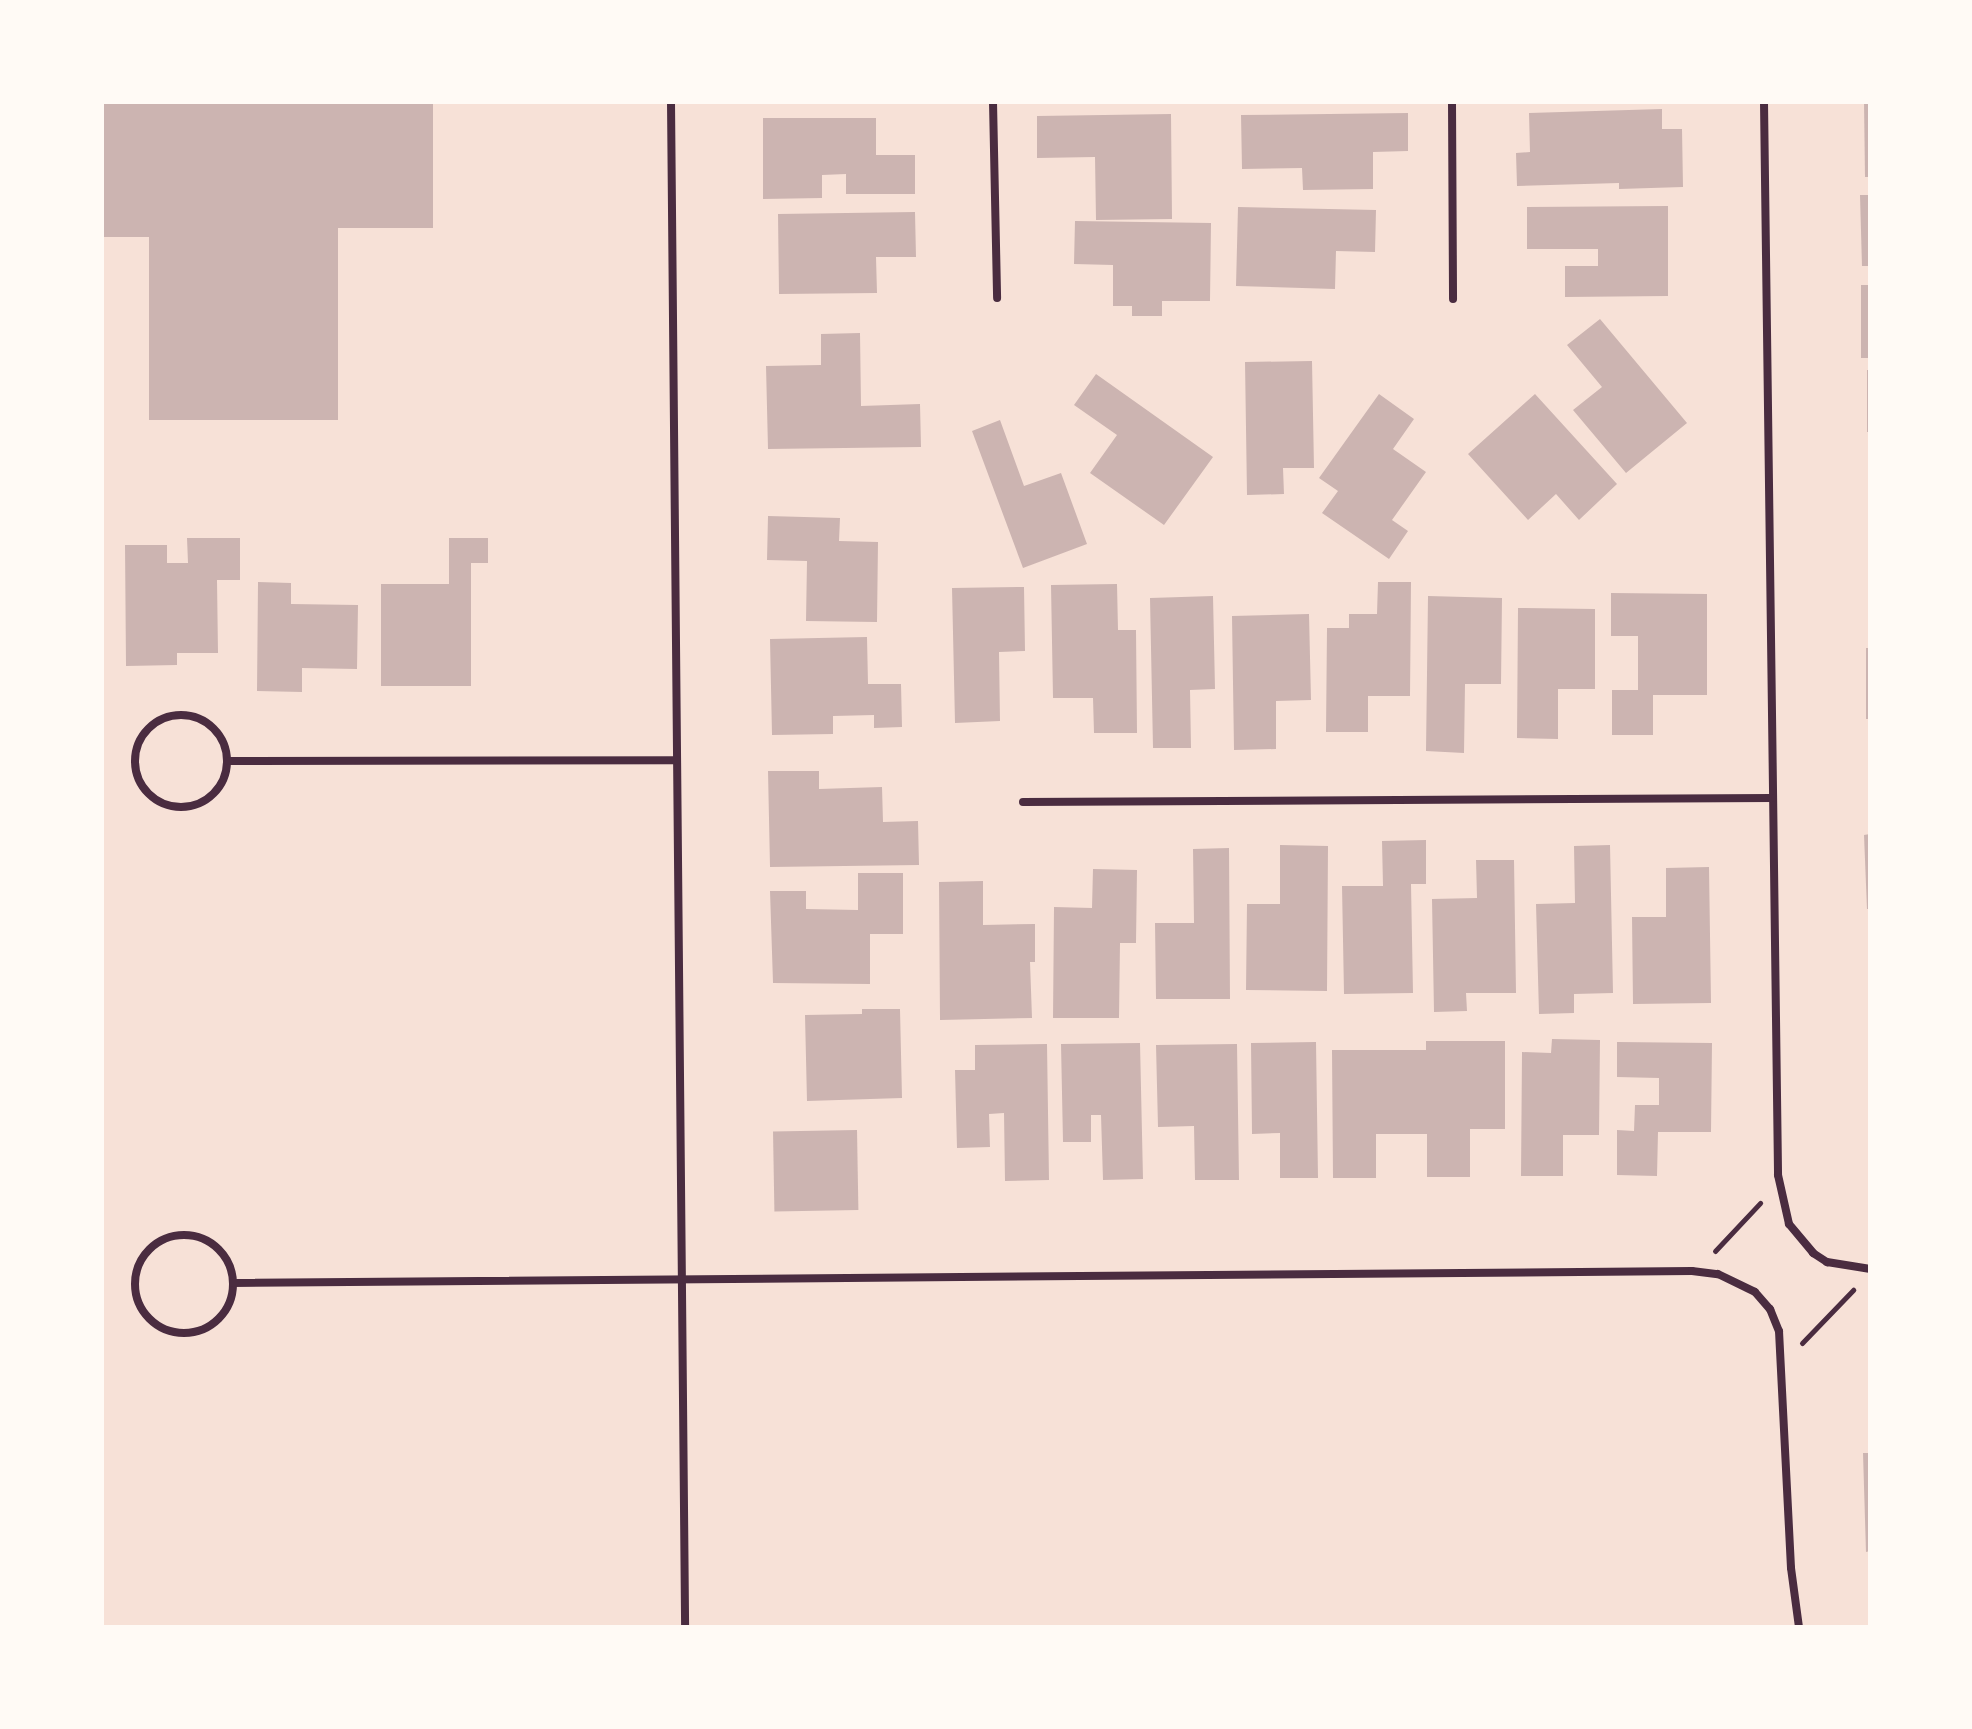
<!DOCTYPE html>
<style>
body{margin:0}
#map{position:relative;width:1972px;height:1729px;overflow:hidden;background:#f7e1d7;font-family:Merriweather,serif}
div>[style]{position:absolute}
.building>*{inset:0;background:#ccb4b1;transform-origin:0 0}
.path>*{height:5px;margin:-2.5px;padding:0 2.5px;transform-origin:2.5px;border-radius:2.5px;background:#4a2c40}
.minor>*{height:8px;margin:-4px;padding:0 4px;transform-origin:4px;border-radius:4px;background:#4a2c40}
.minor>.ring{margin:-4px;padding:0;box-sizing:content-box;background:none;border:8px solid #4a2c40;border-radius:50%}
span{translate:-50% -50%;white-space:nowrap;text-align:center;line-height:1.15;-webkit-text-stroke:7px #fffaf5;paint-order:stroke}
.frame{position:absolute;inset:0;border:104px solid #fffaf5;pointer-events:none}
</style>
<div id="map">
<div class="building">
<div style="clip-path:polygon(102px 102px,433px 102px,433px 228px,338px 228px,338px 420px,149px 420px,149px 237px,102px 237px)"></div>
<div style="clip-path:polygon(1864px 102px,1870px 102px,1870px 177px,1865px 177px)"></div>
<div style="clip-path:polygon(1662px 109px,1662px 129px,1682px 129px,1683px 187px,1619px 189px,1619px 183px,1517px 186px,1516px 153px,1530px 152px,1529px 113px)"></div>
<div style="clip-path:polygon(1408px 113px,1408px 151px,1373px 152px,1373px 189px,1303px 190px,1302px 168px,1242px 169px,1241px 115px)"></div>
<div style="clip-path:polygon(1171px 114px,1172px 219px,1096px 220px,1095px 157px,1037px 158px,1037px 116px)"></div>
<div style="clip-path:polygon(763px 118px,876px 118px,876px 155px,915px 155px,915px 194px,846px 194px,846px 174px,822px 175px,822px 198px,763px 199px)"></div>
<div style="clip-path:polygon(1860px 195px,1870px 195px,1870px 266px,1862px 266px)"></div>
<div style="clip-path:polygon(1668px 206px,1668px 296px,1565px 297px,1565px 266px,1598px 266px,1598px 249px,1527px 249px,1527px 207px)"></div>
<div style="clip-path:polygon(1238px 207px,1376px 210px,1375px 252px,1336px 251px,1335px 289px,1236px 286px)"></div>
<div style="clip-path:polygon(915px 212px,916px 257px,876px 257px,877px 293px,779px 294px,778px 214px)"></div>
<div style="clip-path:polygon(1075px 221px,1211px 223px,1210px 301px,1162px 301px,1162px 316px,1132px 316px,1132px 306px,1113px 306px,1113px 265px,1074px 264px)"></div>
<div style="left:1861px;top:285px;width:9px;height:73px"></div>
<div style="clip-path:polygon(1600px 319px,1687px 423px,1626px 473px,1573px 410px,1602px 387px,1567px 345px)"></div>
<div style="clip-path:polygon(860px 333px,861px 406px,920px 404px,921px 447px,768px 449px,766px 366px,821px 365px,821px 334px)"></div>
<div style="clip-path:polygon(1312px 361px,1314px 468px,1283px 468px,1284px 494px,1247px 495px,1245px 362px)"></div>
<div style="left:1867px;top:370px;width:3px;height:62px"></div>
<div style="clip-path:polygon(1096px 374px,1213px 457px,1164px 525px,1090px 473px,1117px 435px,1074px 405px)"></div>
<div style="clip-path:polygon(1379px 394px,1414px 419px,1393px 449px,1426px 472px,1392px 520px,1408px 531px,1389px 559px,1322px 513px,1338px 491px,1319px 478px)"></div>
<div style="clip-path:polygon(1535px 394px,1617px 484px,1579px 520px,1556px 494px,1528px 520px,1468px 454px)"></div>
<div style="clip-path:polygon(1000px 420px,1024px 486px,1061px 473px,1087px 544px,1023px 568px,972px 431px)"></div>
<div style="clip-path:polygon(768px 516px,840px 518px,839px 541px,878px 542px,877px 622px,806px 621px,807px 561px,767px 560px)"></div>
<div style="clip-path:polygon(187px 538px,240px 538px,240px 580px,217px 580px,218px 653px,177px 653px,177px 665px,126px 666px,125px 545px,167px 545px,167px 563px,188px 563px)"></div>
<div style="clip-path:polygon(449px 538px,488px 538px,488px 563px,471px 563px,471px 686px,381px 686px,381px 584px,449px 584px)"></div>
<div style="clip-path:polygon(258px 582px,291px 583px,291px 604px,358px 605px,357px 669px,302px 668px,302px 692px,257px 691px)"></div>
<div style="clip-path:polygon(1378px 582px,1411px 582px,1410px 696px,1368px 696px,1368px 732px,1326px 732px,1327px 628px,1349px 628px,1349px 614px,1377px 614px)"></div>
<div style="clip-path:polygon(1117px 584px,1118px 630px,1136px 630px,1137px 733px,1094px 733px,1093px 698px,1053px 698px,1051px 585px)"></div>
<div style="clip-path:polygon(1024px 587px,1025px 651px,999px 652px,1000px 721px,955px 723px,952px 588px)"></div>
<div style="clip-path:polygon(1611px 593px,1707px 594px,1707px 695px,1653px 695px,1653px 735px,1612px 735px,1612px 690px,1638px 690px,1638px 636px,1611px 636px)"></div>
<div style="clip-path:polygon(1213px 596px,1215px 689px,1190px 690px,1191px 748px,1153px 748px,1150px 598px)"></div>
<div style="clip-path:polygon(1428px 596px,1502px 598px,1501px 684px,1465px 684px,1464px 753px,1426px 751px)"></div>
<div style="clip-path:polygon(1518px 608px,1595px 609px,1595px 689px,1558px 689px,1558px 739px,1517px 738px)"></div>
<div style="clip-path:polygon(1309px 614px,1311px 700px,1276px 701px,1276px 749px,1234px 750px,1232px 616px)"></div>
<div style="clip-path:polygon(867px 637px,868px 684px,901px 684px,902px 727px,874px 728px,874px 715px,833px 716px,833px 734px,772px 735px,770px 639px)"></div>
<div style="left:1866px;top:648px;width:4px;height:71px"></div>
<div style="clip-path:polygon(768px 771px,819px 771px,819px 789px,882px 787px,883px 822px,918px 821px,919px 865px,770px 867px)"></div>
<div style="clip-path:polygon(1870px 834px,1870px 909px,1867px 909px,1864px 835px)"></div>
<div style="clip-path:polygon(1426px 840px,1426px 884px,1411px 884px,1413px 993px,1344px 994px,1342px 886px,1383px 886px,1382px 841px)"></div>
<div style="clip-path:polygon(1280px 845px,1328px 846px,1327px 991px,1246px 990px,1247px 904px,1280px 904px)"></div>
<div style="clip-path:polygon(1610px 845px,1613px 993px,1574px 994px,1574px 1013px,1539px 1014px,1536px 904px,1575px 903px,1574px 846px)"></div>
<div style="clip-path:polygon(1229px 848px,1230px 999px,1156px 999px,1155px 923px,1194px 923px,1193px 849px)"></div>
<div style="clip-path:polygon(1476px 860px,1514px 860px,1516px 993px,1466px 993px,1467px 1011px,1434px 1012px,1432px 899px,1477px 898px)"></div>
<div style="clip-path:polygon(1709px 867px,1711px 1003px,1633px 1004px,1632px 917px,1666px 917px,1666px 868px)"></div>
<div style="clip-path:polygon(1093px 869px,1137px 870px,1136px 943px,1120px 943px,1119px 1018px,1053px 1018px,1054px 907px,1092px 908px)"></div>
<div style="clip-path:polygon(858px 873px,903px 873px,903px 934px,870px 934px,870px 984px,773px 983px,770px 891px,806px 891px,806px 909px,858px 910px)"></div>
<div style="clip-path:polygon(983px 881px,983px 925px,1035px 924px,1035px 962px,1030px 962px,1032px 1018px,940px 1020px,939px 882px)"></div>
<div style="clip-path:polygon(862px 1009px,900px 1009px,902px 1098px,807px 1101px,805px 1015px,862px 1014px)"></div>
<div style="clip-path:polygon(1552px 1039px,1600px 1040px,1599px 1135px,1563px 1135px,1563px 1176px,1521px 1176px,1522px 1052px,1551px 1053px)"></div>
<div style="clip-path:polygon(1426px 1041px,1505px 1041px,1505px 1129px,1470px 1129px,1470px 1177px,1427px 1177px,1427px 1134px,1376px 1134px,1376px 1178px,1333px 1178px,1332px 1050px,1426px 1050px)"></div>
<div style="clip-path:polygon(1316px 1042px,1318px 1178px,1280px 1178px,1280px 1133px,1252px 1134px,1251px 1043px)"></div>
<div style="clip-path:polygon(1617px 1042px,1712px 1043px,1711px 1132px,1658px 1132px,1657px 1176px,1617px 1175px,1617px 1130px,1634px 1131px,1635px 1105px,1659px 1105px,1659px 1078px,1617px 1077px)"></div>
<div style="clip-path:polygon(1140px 1043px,1143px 1179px,1103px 1180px,1101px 1115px,1091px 1115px,1091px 1142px,1063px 1142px,1061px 1044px)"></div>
<div style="clip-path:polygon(1047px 1044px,1049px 1180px,1005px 1181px,1004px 1113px,989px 1114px,990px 1147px,957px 1148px,955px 1070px,975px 1070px,975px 1045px)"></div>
<div style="clip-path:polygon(1237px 1044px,1239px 1180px,1195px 1180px,1194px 1126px,1158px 1127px,1156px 1045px)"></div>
<div style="left:857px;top:1130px;width:80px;height:84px;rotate:89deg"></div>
<div style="clip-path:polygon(1863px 1453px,1870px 1453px,1870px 1551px,1866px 1552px)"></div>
</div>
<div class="path">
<div style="left:1715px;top:1251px;width:66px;rotate:-46.8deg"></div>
<div style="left:1802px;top:1343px;width:74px;rotate:-46.1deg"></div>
</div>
<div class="minor">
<div style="left:671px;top:102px;width:1525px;rotate:89.47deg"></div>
<div style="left:993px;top:102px;width:196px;rotate:88.8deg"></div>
<div style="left:1452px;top:102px;width:197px;rotate:89.7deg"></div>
<div style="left:1764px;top:102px;width:1073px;rotate:89.25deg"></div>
<div style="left:1778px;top:1175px;width:50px;rotate:77.3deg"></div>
<div style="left:1789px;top:1224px;width:38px;rotate:50deg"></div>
<div style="left:1813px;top:1253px;width:17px;rotate:33deg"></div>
<div style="left:1827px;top:1262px;width:44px;rotate:9.2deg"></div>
<div class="ring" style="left:135px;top:715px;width:84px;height:84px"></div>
<div style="left:229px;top:761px;width:448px;rotate:-0.1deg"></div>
<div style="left:1023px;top:802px;width:749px;rotate:-0.31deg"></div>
<div class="ring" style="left:135px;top:1235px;width:90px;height:90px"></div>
<div style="left:233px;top:1283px;width:1459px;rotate:-0.47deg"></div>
<div style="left:1692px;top:1271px;width:26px;rotate:7deg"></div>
<div style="left:1718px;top:1274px;width:41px;rotate:25.9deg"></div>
<div style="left:1755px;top:1292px;width:23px;rotate:49deg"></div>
<div style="left:1770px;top:1309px;width:24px;rotate:68deg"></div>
<div style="left:1779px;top:1331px;width:237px;rotate:87.1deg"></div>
<div style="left:1791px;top:1568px;width:60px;rotate:82.3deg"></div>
</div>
<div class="frame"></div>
</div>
